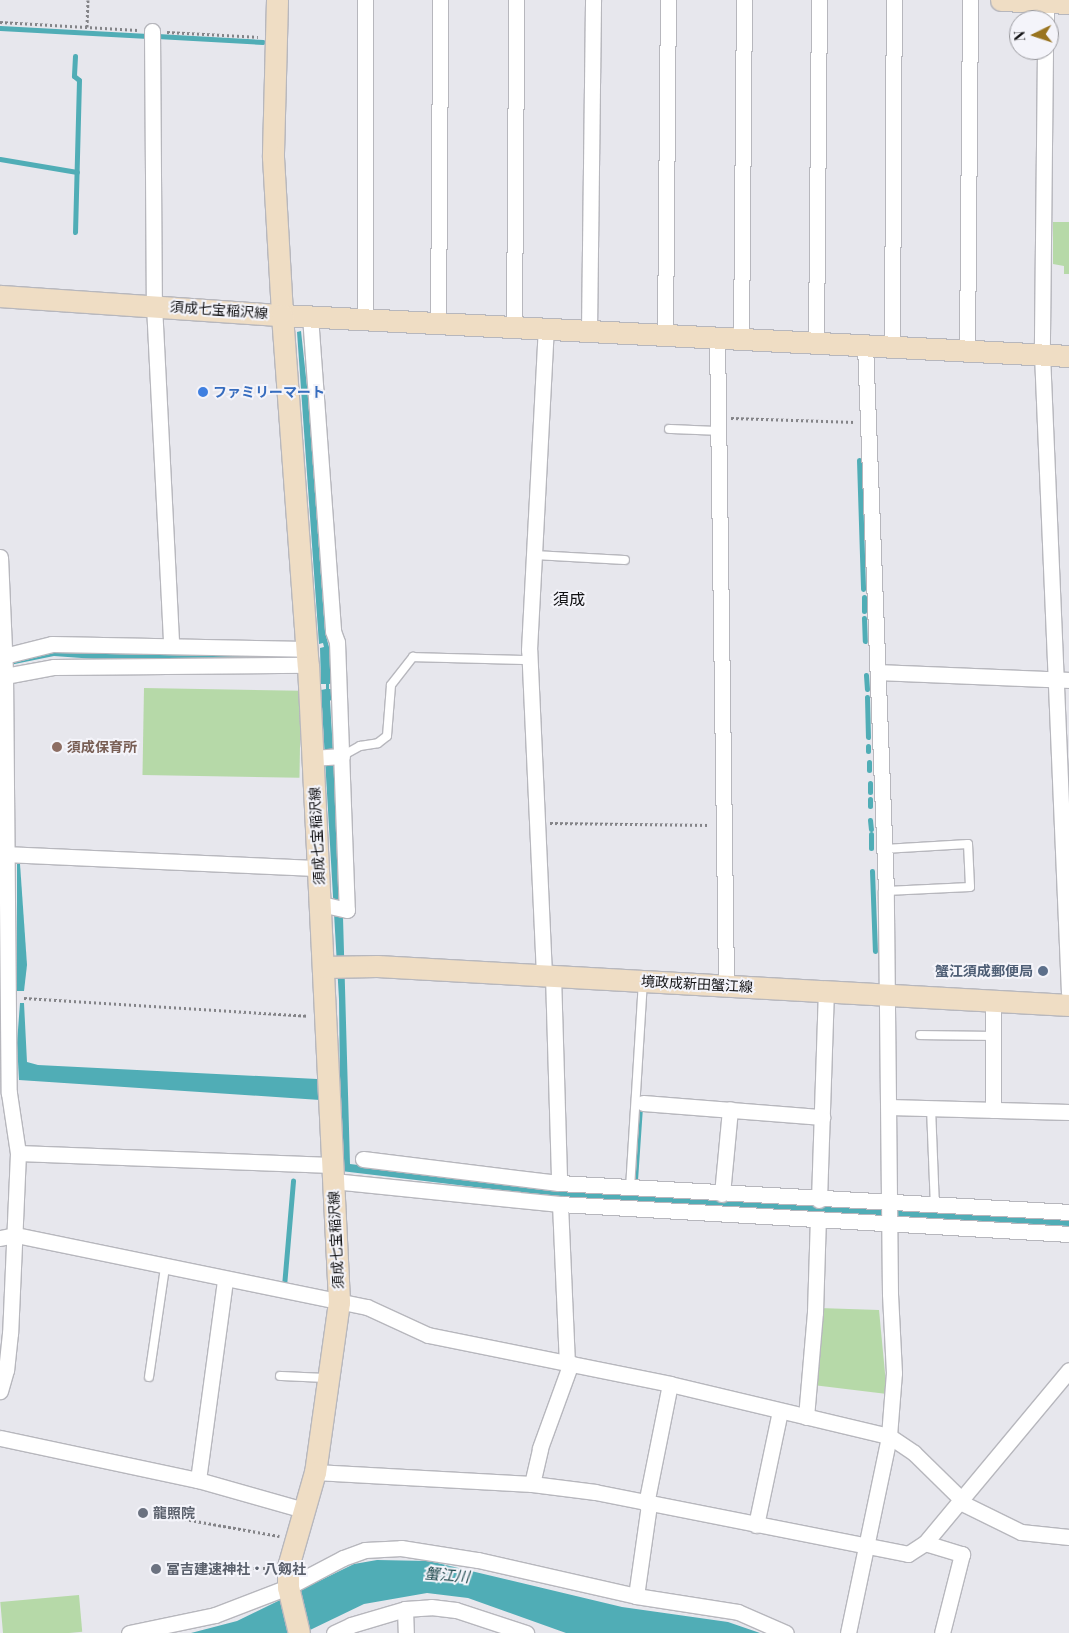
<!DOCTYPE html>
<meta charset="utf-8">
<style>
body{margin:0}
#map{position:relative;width:1069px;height:1633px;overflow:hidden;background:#e7e7ed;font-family:"Playfair Display","Noto Sans JP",serif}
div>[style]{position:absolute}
.green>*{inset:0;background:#b6d9a8;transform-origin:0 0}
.water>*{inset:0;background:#50adb6}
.stream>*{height:5px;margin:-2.5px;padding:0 2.5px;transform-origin:2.5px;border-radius:2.5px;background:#50adb6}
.path>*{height:3px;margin-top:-1.5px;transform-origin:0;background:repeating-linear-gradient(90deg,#848488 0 2.5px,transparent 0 5px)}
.roads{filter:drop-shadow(1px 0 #b7b7bd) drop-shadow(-1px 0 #b7b7bd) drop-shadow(0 1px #b7b7bd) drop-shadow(0 -1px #b7b7bd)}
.lane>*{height:8px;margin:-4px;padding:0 4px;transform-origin:4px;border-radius:4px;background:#fff}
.street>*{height:15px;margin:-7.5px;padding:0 7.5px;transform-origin:7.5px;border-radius:7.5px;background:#fff}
.secondary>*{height:21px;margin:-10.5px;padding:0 10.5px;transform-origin:10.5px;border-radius:10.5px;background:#efddc4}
.dots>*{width:14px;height:14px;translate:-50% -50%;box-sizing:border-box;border:2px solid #f4f4fa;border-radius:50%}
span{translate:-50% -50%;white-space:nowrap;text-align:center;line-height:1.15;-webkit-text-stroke:4px #f4f4fa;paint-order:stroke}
.street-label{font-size:14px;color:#111113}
.shop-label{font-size:14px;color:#366cbe;font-weight:700}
.left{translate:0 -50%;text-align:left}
.education-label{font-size:14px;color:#785e54;font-weight:700}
.service-label{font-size:14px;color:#4e5e75;font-weight:700}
.right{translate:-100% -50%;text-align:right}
.worship-label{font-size:14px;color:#5b616d;font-weight:700}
.water-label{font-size:15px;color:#1d484c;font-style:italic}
.quarter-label{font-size:16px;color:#111113}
.north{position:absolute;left:1009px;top:10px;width:50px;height:50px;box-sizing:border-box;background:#f4f4fa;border:1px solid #99999e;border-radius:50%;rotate:266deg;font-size:14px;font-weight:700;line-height:20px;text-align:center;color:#111113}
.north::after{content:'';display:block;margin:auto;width:18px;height:22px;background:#99741f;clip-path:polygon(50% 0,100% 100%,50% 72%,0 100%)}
</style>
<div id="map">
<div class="green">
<div style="clip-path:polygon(1053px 222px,1069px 222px,1069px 274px,1064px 274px,1064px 266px,1053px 264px)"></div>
<div style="left:144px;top:688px;width:157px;height:87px;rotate:1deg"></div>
<div style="clip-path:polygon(819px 1308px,879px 1310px,887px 1394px,813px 1385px)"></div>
<div style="left:79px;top:1595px;width:37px;height:79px;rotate:85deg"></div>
</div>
<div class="water">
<div style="clip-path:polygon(301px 331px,308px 396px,325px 632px,329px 647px,333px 647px,335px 683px,329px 684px,329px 689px,334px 689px,335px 695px,330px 701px,343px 917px,350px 1164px,558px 1189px,1069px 1218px,1069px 1226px,559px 1197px,341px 1171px,339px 999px,321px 690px,326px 689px,326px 684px,321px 684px,320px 648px,324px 647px,323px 643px,319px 644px,297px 332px)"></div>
<div style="clip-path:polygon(52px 650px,298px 652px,298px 658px,123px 661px,54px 656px,0 667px,0 661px)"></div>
<div style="clip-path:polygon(17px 864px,20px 864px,27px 965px,24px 991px,17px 991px)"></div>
<div style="clip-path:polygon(20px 1003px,24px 1003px,27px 1062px,38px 1065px,317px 1079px,320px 1100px,19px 1080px,17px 1043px)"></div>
<div style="clip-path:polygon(377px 1560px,429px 1561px,622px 1607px,728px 1622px,760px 1633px,566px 1633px,468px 1598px,427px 1593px,364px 1604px,310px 1630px,311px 1633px,191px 1633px,237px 1621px,354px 1564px)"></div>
</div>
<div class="stream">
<div style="left:0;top:28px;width:148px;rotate:3.1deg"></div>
<div style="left:157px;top:36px;width:106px;rotate:3.2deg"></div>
<div style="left:75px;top:56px;width:20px;rotate:93deg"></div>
<div style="left:74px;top:76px;width:6px;rotate:39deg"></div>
<div style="left:79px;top:80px;width:152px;rotate:91.5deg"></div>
<div style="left:0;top:159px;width:78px;rotate:9.6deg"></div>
<div style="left:859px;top:460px;width:129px;rotate:88.2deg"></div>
<div style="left:864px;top:597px;width:14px;rotate:90deg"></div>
<div style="left:864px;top:618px;width:23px;rotate:88deg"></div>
<div style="left:866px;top:675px;width:14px;rotate:86deg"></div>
<div style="left:867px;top:697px;width:40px;rotate:88.6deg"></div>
<div style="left:868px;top:746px;width:5px;rotate:90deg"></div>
<div style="left:869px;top:762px;width:8px;rotate:90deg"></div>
<div style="left:870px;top:783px;width:9px;rotate:90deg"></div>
<div style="left:870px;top:799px;width:7px;rotate:90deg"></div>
<div style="left:870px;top:820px;width:9px;rotate:84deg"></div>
<div style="left:871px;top:834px;width:14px;rotate:90deg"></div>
<div style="left:872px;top:871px;width:80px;rotate:87.9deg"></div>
<div style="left:635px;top:1180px;width:73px;rotate:-86.1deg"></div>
<div style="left:284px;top:1286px;width:106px;rotate:-85.1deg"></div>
</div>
<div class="path">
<div style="left:0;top:22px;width:138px;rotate:3.3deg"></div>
<div style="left:87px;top:27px;width:27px;rotate:-88deg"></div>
<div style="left:167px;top:32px;width:91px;rotate:3.1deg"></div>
<div style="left:731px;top:418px;width:124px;rotate:1.8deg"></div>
<div style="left:550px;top:823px;width:159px;rotate:0.7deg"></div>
<div style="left:24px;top:998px;width:284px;rotate:3.6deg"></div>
<div style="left:179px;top:1518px;width:102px;rotate:10.2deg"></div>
<div style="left:203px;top:1568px;width:67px"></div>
</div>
<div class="roads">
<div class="lane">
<div style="left:669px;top:429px;width:49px;rotate:2.3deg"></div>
<div style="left:534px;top:555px;width:91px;rotate:3.1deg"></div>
<div style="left:342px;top:756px;width:21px;rotate:-29deg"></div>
<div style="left:360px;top:746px;width:18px;rotate:-9deg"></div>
<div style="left:378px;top:743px;width:11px;rotate:-38deg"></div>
<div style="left:387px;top:736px;width:51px;rotate:-85.5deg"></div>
<div style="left:391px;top:685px;width:36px;rotate:-52deg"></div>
<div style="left:413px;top:657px;width:116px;rotate:1.5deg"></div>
<div style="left:884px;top:849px;width:84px;rotate:-3.4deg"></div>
<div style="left:968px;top:844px;width:43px;rotate:87.3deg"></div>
<div style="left:970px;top:887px;width:84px;rotate:177.3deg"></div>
<div style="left:920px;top:1035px;width:73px;rotate:0.8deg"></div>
<div style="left:931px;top:1108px;width:98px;rotate:87.7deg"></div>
<div style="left:630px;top:1188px;width:206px;rotate:-86.4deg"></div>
<div style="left:280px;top:1376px;width:47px;rotate:2.4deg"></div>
<div style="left:149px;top:1377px;width:111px;rotate:-81.7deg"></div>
</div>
<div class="street">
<div style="left:365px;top:0;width:319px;rotate:90deg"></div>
<div style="left:1046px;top:20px;width:20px;rotate:-90deg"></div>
<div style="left:152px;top:31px;width:274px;rotate:89.6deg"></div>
<div style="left:154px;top:305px;width:341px;rotate:87.1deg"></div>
<div style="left:1045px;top:50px;width:304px;rotate:90.6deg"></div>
<div style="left:1042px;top:354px;width:639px;rotate:87.58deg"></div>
<div style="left:310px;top:316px;width:316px;rotate:85.8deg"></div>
<div style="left:333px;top:631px;width:12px;rotate:70deg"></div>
<div style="left:337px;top:642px;width:268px;rotate:87.9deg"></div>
<div style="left:347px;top:910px;width:27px;rotate:-167deg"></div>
<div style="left:438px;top:323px;width:323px;rotate:-89.6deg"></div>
<div style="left:514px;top:327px;width:327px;rotate:-89.6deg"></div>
<div style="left:589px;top:331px;width:331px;rotate:-89.3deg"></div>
<div style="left:665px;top:335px;width:335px;rotate:-89.5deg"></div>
<div style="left:717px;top:337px;width:648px;rotate:89.2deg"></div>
<div style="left:741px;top:339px;width:339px;rotate:-89.5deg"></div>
<div style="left:816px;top:342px;width:342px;rotate:-89.5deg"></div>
<div style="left:892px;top:346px;width:346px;rotate:-89.7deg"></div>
<div style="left:967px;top:350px;width:350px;rotate:-89.5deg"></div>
<div style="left:0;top:557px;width:115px;rotate:87.5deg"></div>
<div style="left:5px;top:672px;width:421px;rotate:89.5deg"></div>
<div style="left:9px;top:1093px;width:61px;rotate:81.5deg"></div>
<div style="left:18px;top:1153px;width:180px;rotate:92.5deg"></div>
<div style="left:10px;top:1333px;width:37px;rotate:96deg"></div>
<div style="left:6px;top:1370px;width:22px;rotate:106deg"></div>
<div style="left:4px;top:656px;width:49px;rotate:-14deg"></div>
<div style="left:52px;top:644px;width:254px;rotate:1.1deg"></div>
<div style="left:878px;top:672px;width:191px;rotate:2.4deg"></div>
<div style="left:5px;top:676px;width:50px;rotate:-10.4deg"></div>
<div style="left:54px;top:667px;width:254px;rotate:-0.5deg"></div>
<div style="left:312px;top:758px;width:30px;rotate:-4deg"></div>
<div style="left:6px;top:854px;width:313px;rotate:2.6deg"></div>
<div style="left:544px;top:975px;width:325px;rotate:-92.6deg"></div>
<div style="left:529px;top:650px;width:322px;rotate:-87deg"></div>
<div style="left:553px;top:975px;width:208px;rotate:88.3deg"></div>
<div style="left:559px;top:1183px;width:511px;rotate:3.25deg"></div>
<div style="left:643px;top:1103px;width:180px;rotate:4.5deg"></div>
<div style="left:889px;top:1107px;width:180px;rotate:1.6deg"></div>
<div style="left:993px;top:1110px;width:109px;rotate:-90deg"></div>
<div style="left:18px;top:1153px;width:314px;rotate:2.2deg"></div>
<div style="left:363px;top:1159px;width:197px;rotate:7deg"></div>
<div style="left:333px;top:1181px;width:228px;rotate:5.8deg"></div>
<div style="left:560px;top:1204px;width:510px;rotate:3.37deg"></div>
<div style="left:722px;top:1194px;width:85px;rotate:-84.6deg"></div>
<div style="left:819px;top:1200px;width:208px;rotate:-88.1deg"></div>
<div style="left:560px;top:1204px;width:158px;rotate:87.5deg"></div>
<div style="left:0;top:1238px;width:16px;rotate:-11deg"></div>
<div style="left:16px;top:1235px;width:358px;rotate:11.6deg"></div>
<div style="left:367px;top:1307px;width:67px;rotate:24.7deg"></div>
<div style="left:428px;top:1335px;width:247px;rotate:11.4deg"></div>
<div style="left:670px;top:1384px;width:225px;rotate:13.4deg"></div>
<div style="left:889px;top:1436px;width:30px;rotate:34deg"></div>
<div style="left:914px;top:1453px;width:67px;rotate:44.4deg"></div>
<div style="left:806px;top:1417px;width:105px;rotate:-85.1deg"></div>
<div style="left:815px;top:1312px;width:93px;rotate:-88.2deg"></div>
<div style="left:0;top:1438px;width:202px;rotate:12deg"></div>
<div style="left:198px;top:1480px;width:110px;rotate:15.8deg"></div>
<div style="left:315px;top:1472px;width:217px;rotate:3.2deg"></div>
<div style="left:532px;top:1484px;width:64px;rotate:7.2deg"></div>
<div style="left:595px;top:1492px;width:319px;rotate:11.2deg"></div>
<div style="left:908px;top:1554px;width:20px;rotate:-33deg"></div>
<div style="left:925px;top:1543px;width:225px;rotate:-50.2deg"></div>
<div style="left:198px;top:1480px;width:203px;rotate:-82.3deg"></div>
<div style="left:532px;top:1484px;width:37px;rotate:-77deg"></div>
<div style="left:540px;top:1448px;width:90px;rotate:-70deg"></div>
<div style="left:960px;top:1502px;width:68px;rotate:26.2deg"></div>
<div style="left:1021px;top:1532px;width:48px;rotate:5.9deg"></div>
<div style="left:646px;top:1504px;width:122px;rotate:-78.7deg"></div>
<div style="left:756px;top:1525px;width:116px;rotate:-78.1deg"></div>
<div style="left:925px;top:1543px;width:39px;rotate:17deg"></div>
<div style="left:962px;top:1554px;width:81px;rotate:104.2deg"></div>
<div style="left:636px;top:1596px;width:92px;rotate:-81.9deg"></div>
<div style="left:405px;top:1609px;width:24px;rotate:88deg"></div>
<div style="left:129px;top:1633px;width:88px;rotate:-11.8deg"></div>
<div style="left:215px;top:1615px;width:78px;rotate:-21deg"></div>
<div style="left:288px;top:1587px;width:62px;rotate:-27.8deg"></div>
<div style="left:343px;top:1558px;width:23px;rotate:-20deg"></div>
<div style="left:365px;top:1550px;width:36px;rotate:-3deg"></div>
<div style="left:401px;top:1548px;width:78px;rotate:8.9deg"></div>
<div style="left:478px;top:1560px;width:162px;rotate:12.8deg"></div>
<div style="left:636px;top:1596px;width:103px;rotate:8.9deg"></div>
<div style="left:738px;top:1612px;width:52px;rotate:23.6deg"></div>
<div style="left:334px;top:1633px;width:19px;rotate:-25deg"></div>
<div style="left:351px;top:1625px;width:56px;rotate:-16.5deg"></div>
<div style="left:405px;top:1609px;width:26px;rotate:-4deg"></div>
<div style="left:431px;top:1607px;width:25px;rotate:7deg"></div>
<div style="left:456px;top:1610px;width:74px;rotate:18.2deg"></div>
<div style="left:848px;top:1633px;width:201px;rotate:-78.2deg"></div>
<div style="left:889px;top:1436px;width:63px;rotate:-85.5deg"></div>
<div style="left:894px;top:1373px;width:79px;rotate:-92.9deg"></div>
<div style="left:890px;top:1294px;width:403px;rotate:-90.6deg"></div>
<div style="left:886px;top:891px;width:546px;rotate:-92.2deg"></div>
</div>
<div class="secondary">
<div style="left:277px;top:0;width:157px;rotate:91.5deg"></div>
<div style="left:273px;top:157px;width:158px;rotate:86.7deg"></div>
<div style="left:282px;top:315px;width:788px;rotate:2.98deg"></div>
<div style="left:1001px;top:0;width:68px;rotate:2.5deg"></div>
<div style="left:0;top:296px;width:283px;rotate:3.9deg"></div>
<div style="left:282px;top:315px;width:351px;rotate:85.8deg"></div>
<div style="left:308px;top:665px;width:638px;rotate:87.21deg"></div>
<div style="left:339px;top:1302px;width:172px;rotate:98deg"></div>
<div style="left:315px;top:1472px;width:99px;rotate:105.9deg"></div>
<div style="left:288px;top:1567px;width:20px;rotate:90deg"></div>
<div style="left:288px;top:1587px;width:47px;rotate:76.6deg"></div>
<div style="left:324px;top:967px;width:53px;rotate:-1.1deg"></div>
<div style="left:377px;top:966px;width:693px;rotate:3.23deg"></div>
</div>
</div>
<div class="dots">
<div style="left:203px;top:392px;background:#3f7fe0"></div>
<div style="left:57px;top:747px;background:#8d6e63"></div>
<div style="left:1043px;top:971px;background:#5c6f8a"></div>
<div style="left:143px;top:1513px;background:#6b7280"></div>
<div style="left:156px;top:1569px;background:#6b7280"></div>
</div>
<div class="street-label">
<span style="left:219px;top:310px;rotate:4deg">須成七宝稲沢線</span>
<span style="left:317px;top:836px;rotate:-93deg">須成七宝稲沢線</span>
<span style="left:697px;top:984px;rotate:3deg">境政成新田蟹江線</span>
<span style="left:336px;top:1240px;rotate:-93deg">須成七宝稲沢線</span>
</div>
<div class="shop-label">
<span class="left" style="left:213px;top:392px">ファミリーマート</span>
</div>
<div class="education-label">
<span class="left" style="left:67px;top:747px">須成保育所</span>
</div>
<div class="service-label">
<span class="right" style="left:1033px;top:971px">蟹江須成郵便局</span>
</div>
<div class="worship-label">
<span class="left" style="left:153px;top:1513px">龍照院</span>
<span class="left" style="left:166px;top:1569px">冨吉建速神社・八剱社</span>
</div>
<div class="water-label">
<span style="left:447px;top:1575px;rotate:5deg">蟹江川</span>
</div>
<div class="quarter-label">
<span style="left:569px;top:599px">須成</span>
</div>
<div class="north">N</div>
</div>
